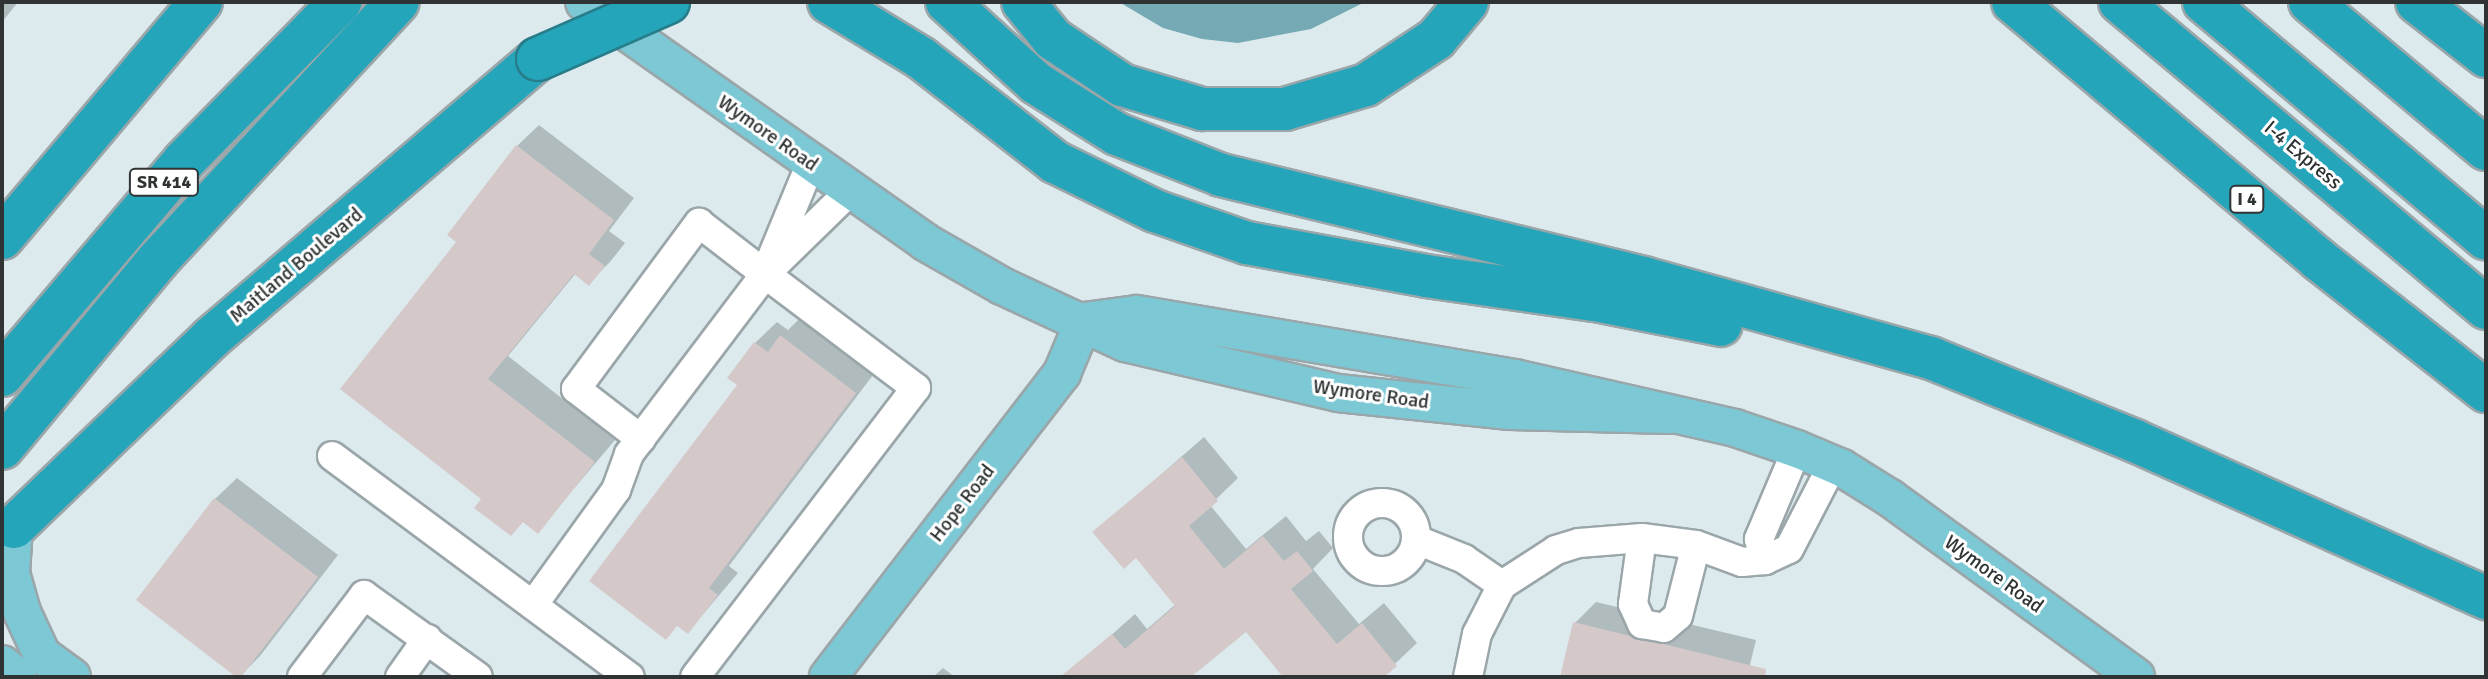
<!DOCTYPE html>
<style>
body{margin:0}
#map{position:relative;width:2488px;height:679px;overflow:hidden;background:#ddeaed;font-family:Signika,sans-serif}
div>[style]{position:absolute}
.water>*{inset:0;background:#75aab5}
.shadow>*{inset:0;background:#0003}
.building>*{inset:0;background:#d4c8c9}
.roads{filter:drop-shadow(2px 0 #9aa6a9) drop-shadow(-2px 0 #9aa6a9) drop-shadow(0 2px #9aa6a9) drop-shadow(0 -2px #9aa6a9)}
.minor>*{height:28px;margin:-14px;padding:0 14px;transform-origin:14px;border-radius:14px;background:#fff}
.minor>.ring{margin:-14px;padding:0;box-sizing:content-box;background:none;border:28px solid #fff;border-radius:50%}
.major>*{height:36px;margin:-18px;padding:0 18px;transform-origin:18px;border-radius:18px;background:#7cc9d5}
.highway>*{height:42px;margin:-21px;padding:0 21px;transform-origin:21px;border-radius:21px;background:#25a5b9}
.bridges{filter:drop-shadow(2px 0 #287d8a) drop-shadow(-2px 0 #287d8a) drop-shadow(0 2px #287d8a) drop-shadow(0 -2px #287d8a)}
.highway-bridge>*{height:42px;margin:-21px;padding:0 21px;transform-origin:21px;border-radius:21px;background:#25a5b9}
span{translate:-50% -50%;white-space:nowrap;text-align:center;line-height:1.15;-webkit-text-stroke:6px #fff;paint-order:stroke}
.shield-label span{padding:2px 6px;background:#fff;border:2px solid;border-radius:6px;-webkit-text-stroke-width:0}
.shield-label{font-size:18px;color:#2f3334;font-weight:700}
.street-label{font-size:20px;color:#2f3334}
.frame{position:absolute;inset:0;border:4px solid #2f3334;pointer-events:none}
</style>
<div id="map">
<div class="water">
<div style="clip-path:polygon(1119px 2px,1365px 2px,1311px 29px,1238px 43px,1202px 39px,1163px 28px)"></div>
</div>
<div class="shadow">
<div style="clip-path:polygon(2px 2px,18px 2px,2px 22px)"></div>
<div style="clip-path:polygon(539px 125px,634px 198px,609px 231px,625px 243px,610px 262px,589px 283px,576px 273px,508px 356px,615px 440px,538px 531px,484px 499px,459px 242px,517px 146px)"></div>
<div style="clip-path:polygon(803px 315px,876px 371px,729px 566px,738px 573px,688px 632px,740px 385px,755px 343px,777px 322px,788px 330px)"></div>
<div style="clip-path:polygon(1204px 437px,1238px 478px,1210px 505px,1246px 549px,1286px 516px,1306px 541px,1319px 531px,1333px 548px,1313px 569px,1359px 624px,1384px 603px,1417px 643px,1381px 677px,1286px 677px,1246px 629px,1188px 677px,1078px 677px,1072px 670px,1135px 614px,1147px 629px,1176px 604px,1136px 556px,1095px 532px)"></div>
<div style="clip-path:polygon(237px 478px,338px 555px,260px 656px,239px 677px,138px 600px,215px 499px)"></div>
<div style="clip-path:polygon(1596px 602px,1756px 640px,1747px 677px,1562px 677px,1575px 623px)"></div>
<div style="clip-path:polygon(943px 668px,955px 677px,933px 677px)"></div>
</div>
<div class="building">
<div style="clip-path:polygon(516px 145px,614px 220px,589px 254px,605px 266px,589px 286px,574px 274px,488px 379px,595px 462px,538px 534px,523px 522px,511px 536px,474px 508px,481px 499px,340px 389px,456px 242px,447px 235px)"></div>
<div style="clip-path:polygon(780px 335px,856px 393px,709px 588px,718px 595px,688px 634px,677px 626px,666px 640px,589px 581px,737px 385px,727px 378px,754px 342px,768px 352px)"></div>
<div style="clip-path:polygon(1182px 457px,1218px 501px,1189px 526px,1224px 569px,1263px 536px,1284px 561px,1297px 551px,1313px 571px,1291px 589px,1337px 644px,1362px 623px,1397px 666px,1384px 677px,1283px 677px,1246px 632px,1191px 677px,1060px 677px,1112px 634px,1125px 649px,1175px 606px,1136px 558px,1124px 569px,1092px 532px)"></div>
<div style="clip-path:polygon(214px 498px,318px 577px,241px 677px,236px 677px,136px 600px)"></div>
<div style="clip-path:polygon(1573px 622px,1766px 669px,1765px 677px,1560px 677px)"></div>
</div>
<div class="roads">
<div class="minor">
<div style="left:641px;top:439px;width:82px;rotate:-142.4deg"></div>
<div style="left:576px;top:389px;width:207px;rotate:-53.5deg"></div>
<div style="left:699px;top:223px;width:83px;rotate:37.7deg"></div>
<div style="left:1797px;top:449px;width:98px;rotate:112.9deg"></div>
<div style="left:1759px;top:539px;width:22px;rotate:74deg"></div>
<div style="left:1765px;top:560px;width:26px;rotate:-25deg"></div>
<div style="left:1789px;top:549px;width:96px;rotate:-62.6deg"></div>
<div style="left:332px;top:456px;width:371px;rotate:36.6deg"></div>
<div class="ring" style="left:1348px;top:503px;width:40px;height:40px"></div>
<div style="left:1642px;top:538px;width:67px;rotate:97.8deg"></div>
<div style="left:1633px;top:604px;width:22px;rotate:66deg"></div>
<div style="left:1642px;top:624px;width:22px;rotate:10deg"></div>
<div style="left:1664px;top:628px;width:18px;rotate:-41deg"></div>
<div style="left:1678px;top:616px;width:73px;rotate:-75.8deg"></div>
<div style="left:1417px;top:540px;width:51px;rotate:22deg"></div>
<div style="left:1464px;top:559px;width:46px;rotate:34.4deg"></div>
<div style="left:533px;top:605px;width:142px;rotate:-54.2deg"></div>
<div style="left:616px;top:490px;width:38px;rotate:-70deg"></div>
<div style="left:629px;top:454px;width:226px;rotate:-52.9deg"></div>
<div style="left:765px;top:274px;width:120px;rotate:-67.5deg"></div>
<div style="left:302px;top:677px;width:103px;rotate:-52.9deg"></div>
<div style="left:364px;top:595px;width:140px;rotate:35.7deg"></div>
<div style="left:400px;top:677px;width:47px;rotate:-54.6deg"></div>
<div style="left:695px;top:677px;width:364px;rotate:-52.6deg"></div>
<div style="left:916px;top:388px;width:189px;rotate:-142.9deg"></div>
<div style="left:765px;top:274px;width:119px;rotate:-44.3deg"></div>
<div style="left:1468px;top:677px;width:44px;rotate:-78.2deg"></div>
<div style="left:1477px;top:634px;width:55px;rotate:-63deg"></div>
<div style="left:1502px;top:585px;width:64px;rotate:-32.9deg"></div>
<div style="left:1556px;top:550px;width:24px;rotate:-17deg"></div>
<div style="left:1579px;top:543px;width:63px;rotate:-4.5deg"></div>
<div style="left:1642px;top:538px;width:54px;rotate:7.4deg"></div>
<div style="left:1696px;top:545px;width:49px;rotate:20.3deg"></div>
<div style="left:1742px;top:562px;width:23px;rotate:-5deg"></div>
</div>
<div class="major">
<div style="left:584px;top:2px;width:417px;rotate:35.1deg"></div>
<div style="left:925px;top:242px;width:89px;rotate:29.7deg"></div>
<div style="left:1002px;top:286px;width:136px;rotate:24.9deg"></div>
<div style="left:1125px;top:343px;width:219px;rotate:13.2deg"></div>
<div style="left:1338px;top:393px;width:173px;rotate:6deg"></div>
<div style="left:1510px;top:411px;width:159px;rotate:1.4deg"></div>
<div style="left:1084px;top:321px;width:53px;rotate:-7.5deg"></div>
<div style="left:1137px;top:314px;width:383px;rotate:9.6deg"></div>
<div style="left:1515px;top:378px;width:226px;rotate:12.8deg"></div>
<div style="left:1735px;top:428px;width:65px;rotate:18.7deg"></div>
<div style="left:1797px;top:449px;width:49px;rotate:22.9deg"></div>
<div style="left:1842px;top:468px;width:57px;rotate:32deg"></div>
<div style="left:1890px;top:498px;width:304px;rotate:36deg"></div>
<div style="left:14px;top:527px;width:46px;rotate:93.7deg"></div>
<div style="left:11px;top:573px;width:41px;rotate:74.2deg"></div>
<div style="left:22px;top:612px;width:47px;rotate:65.1deg"></div>
<div style="left:42px;top:655px;width:37px;rotate:36deg"></div>
<div style="left:2px;top:664px;width:21px;rotate:39deg"></div>
<div style="left:828px;top:677px;width:384px;rotate:-52.4deg"></div>
<div style="left:1062px;top:373px;width:56px;rotate:-67.1deg"></div>
</div>
<div class="highway">
<div style="left:829px;top:2px;width:108px;rotate:31.3deg"></div>
<div style="left:921px;top:58px;width:170px;rotate:37.8deg"></div>
<div style="left:1055px;top:162px;width:111px;rotate:26.1deg"></div>
<div style="left:1155px;top:211px;width:97px;rotate:19.2deg"></div>
<div style="left:1247px;top:243px;width:182px;rotate:10.4deg"></div>
<div style="left:1426px;top:276px;width:171px;rotate:8.1deg"></div>
<div style="left:1595px;top:300px;width:128px;rotate:11.2deg"></div>
<div style="left:947px;top:2px;width:120px;rotate:42.3deg"></div>
<div style="left:1036px;top:83px;width:96px;rotate:32.2deg"></div>
<div style="left:1117px;top:134px;width:112px;rotate:21.5deg"></div>
<div style="left:1221px;top:175px;width:435px;rotate:13.7deg"></div>
<div style="left:1644px;top:278px;width:298px;rotate:15.6deg"></div>
<div style="left:1931px;top:358px;width:220px;rotate:22.1deg"></div>
<div style="left:2135px;top:441px;width:385px;rotate:24.1deg"></div>
<div style="left:1023px;top:2px;width:48px;rotate:51deg"></div>
<div style="left:1053px;top:39px;width:83px;rotate:33.7deg"></div>
<div style="left:1122px;top:85px;width:84px;rotate:16.7deg"></div>
<div style="left:1202px;top:109px;width:83px"></div>
<div style="left:1285px;top:109px;width:84px;rotate:-16.5deg"></div>
<div style="left:1366px;top:85px;width:84px;rotate:-33.3deg"></div>
<div style="left:1436px;top:39px;width:48px;rotate:-50deg"></div>
<div style="left:2013px;top:2px;width:399px;rotate:40.1deg"></div>
<div style="left:2318px;top:259px;width:214px;rotate:38.2deg"></div>
<div style="left:2120px;top:2px;width:477px;rotate:39.9deg"></div>
<div style="left:2204px;top:2px;width:368px;rotate:40deg"></div>
<div style="left:2310px;top:2px;width:229px;rotate:39.9deg"></div>
<div style="left:2417px;top:2px;width:88px;rotate:38deg"></div>
<div style="left:2px;top:238px;width:309px;rotate:-49.9deg"></div>
<div style="left:2px;top:375px;width:281px;rotate:-49.6deg"></div>
<div style="left:184px;top:161px;width:223px;rotate:-45.5deg"></div>
<div style="left:2px;top:448px;width:244px;rotate:-50.3deg"></div>
<div style="left:158px;top:260px;width:352px;rotate:-47.1deg"></div>
<div style="left:14px;top:527px;width:273px;rotate:-43.8deg"></div>
<div style="left:211px;top:338px;width:430px;rotate:-40.5deg"></div>
</div>
</div>
<div class="bridges">
<div class="highway-bridge">
<div style="left:538px;top:59px;width:142px;rotate:-23.7deg"></div>
</div>
</div>
<div class="shield-label">
<span style="left:164px;top:182px">SR 414</span>
<span style="left:2247px;top:199px">I 4</span>
</div>
<div class="street-label">
<span style="left:768px;top:133px;rotate:35deg">Wymore Road</span>
<span style="left:2303px;top:155px;rotate:40deg">I-4 Express</span>
<span style="left:296px;top:265px;rotate:-40deg">Maitland Boulevard</span>
<span style="left:1371px;top:394px;rotate:8deg">Wymore Road</span>
<span style="left:962px;top:503px;rotate:-52deg">Hope Road</span>
<span style="left:1994px;top:574px;rotate:36deg">Wymore Road</span>
</div>
<div class="frame"></div>
</div>
